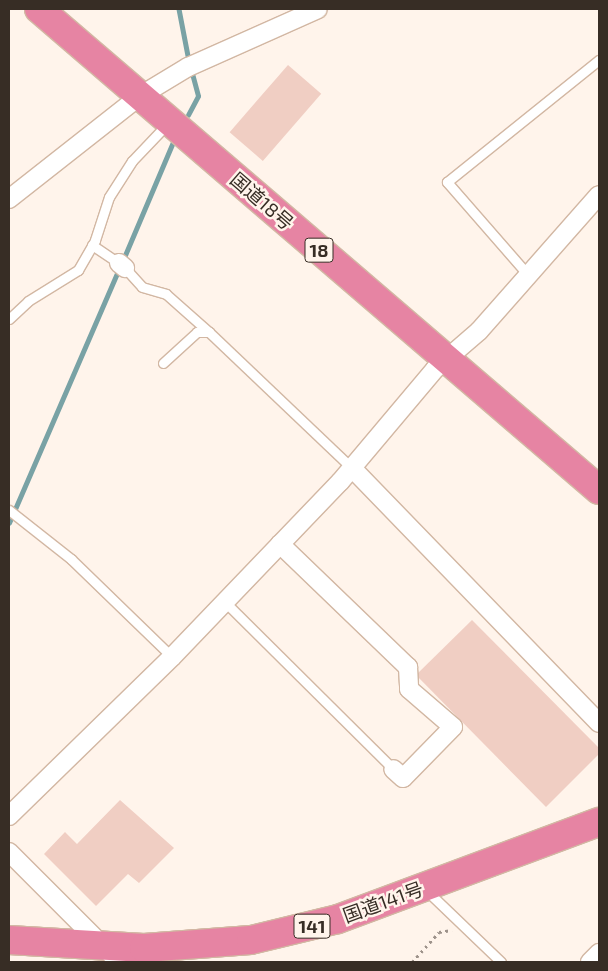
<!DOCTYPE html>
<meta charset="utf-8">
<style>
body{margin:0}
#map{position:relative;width:608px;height:971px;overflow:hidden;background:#fff4eb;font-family:"Exo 2","Noto Sans JP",sans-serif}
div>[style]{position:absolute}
.stream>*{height:4.5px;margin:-2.25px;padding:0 2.25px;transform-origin:2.25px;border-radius:2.25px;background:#79a2a5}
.building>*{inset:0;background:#f0cec3;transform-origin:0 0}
.path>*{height:2.5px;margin-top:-1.25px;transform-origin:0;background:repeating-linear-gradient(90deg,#9d928a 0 2.5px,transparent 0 6.5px)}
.roads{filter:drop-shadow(1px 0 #d2b7a3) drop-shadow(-1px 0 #d2b7a3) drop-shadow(0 1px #d2b7a3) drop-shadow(0 -1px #d2b7a3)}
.service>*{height:9px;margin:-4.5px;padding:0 4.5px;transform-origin:4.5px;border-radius:4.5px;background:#fff}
.minor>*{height:18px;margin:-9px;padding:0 9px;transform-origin:9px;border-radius:9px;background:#fff}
.trunk>*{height:28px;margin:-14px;padding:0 14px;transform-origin:14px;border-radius:14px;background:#e684a3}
span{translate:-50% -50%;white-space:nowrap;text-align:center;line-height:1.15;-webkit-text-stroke:5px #fff4eb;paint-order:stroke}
.shield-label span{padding:1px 4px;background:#fff4eb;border:1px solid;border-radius:4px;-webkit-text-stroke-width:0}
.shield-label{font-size:18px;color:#372d25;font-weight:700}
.street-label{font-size:19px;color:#372d25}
.frame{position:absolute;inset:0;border:10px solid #372d25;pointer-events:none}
</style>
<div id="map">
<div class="stream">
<div style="left:179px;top:9px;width:53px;rotate:79.1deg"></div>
<div style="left:188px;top:115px;width:21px;rotate:-62deg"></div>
<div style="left:198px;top:96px;width:28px;rotate:-105deg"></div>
<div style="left:123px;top:260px;width:128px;rotate:-67deg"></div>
<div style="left:9px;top:523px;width:279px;rotate:-66.6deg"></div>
</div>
<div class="building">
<div style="left:288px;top:65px;width:44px;height:89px;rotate:41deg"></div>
<div style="clip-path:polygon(472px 620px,599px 748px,599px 754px,546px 807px,416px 675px)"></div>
<div style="clip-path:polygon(120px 800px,174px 848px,139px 883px,128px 874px,96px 906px,44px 854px,65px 832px,77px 844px)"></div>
</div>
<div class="path">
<div style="left:412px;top:962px;width:40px;rotate:-48deg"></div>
<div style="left:439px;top:932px;width:13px;rotate:-9deg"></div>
</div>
<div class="roads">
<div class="service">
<div style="left:92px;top:245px;width:32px;rotate:34deg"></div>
<div style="left:125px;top:268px;width:25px;rotate:48deg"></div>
<div style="left:142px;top:287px;width:25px;rotate:16deg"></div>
<div style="left:166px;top:294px;width:57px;rotate:41.5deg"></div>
<div style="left:529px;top:276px;width:125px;rotate:-131.1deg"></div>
<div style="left:447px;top:182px;width:195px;rotate:-38.8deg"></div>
<div style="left:9px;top:319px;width:26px;rotate:-43deg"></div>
<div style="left:28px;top:301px;width:59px;rotate:-31.8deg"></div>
<div style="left:78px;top:270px;width:34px;rotate:-60deg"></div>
<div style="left:95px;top:240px;width:45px;rotate:-72deg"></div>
<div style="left:109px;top:197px;width:43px;rotate:-57.4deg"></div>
<div style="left:132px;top:161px;width:52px;rotate:-46.5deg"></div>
<div style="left:163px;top:363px;width:46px;rotate:-42.4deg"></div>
<div style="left:197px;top:332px;width:12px"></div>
<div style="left:209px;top:332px;width:197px;rotate:43.6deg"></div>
<div style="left:9px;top:510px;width:79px;rotate:38.3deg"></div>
<div style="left:71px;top:559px;width:141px;rotate:44.1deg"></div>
<div style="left:225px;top:602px;width:237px;rotate:44.8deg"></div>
<div style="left:426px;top:890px;width:104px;rotate:43.8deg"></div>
</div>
<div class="minor">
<div style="left:9px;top:199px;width:167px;rotate:-38.2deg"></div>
<div style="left:140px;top:96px;width:56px;rotate:-31.1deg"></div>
<div style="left:188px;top:67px;width:142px;rotate:-24deg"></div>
<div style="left:119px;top:263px;width:8px;rotate:40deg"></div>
<div style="left:352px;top:468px;width:355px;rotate:45.9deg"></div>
<div style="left:280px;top:544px;width:178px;rotate:43.9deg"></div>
<div style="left:408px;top:667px;width:22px;rotate:87deg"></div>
<div style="left:409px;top:689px;width:58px;rotate:40.8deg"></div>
<div style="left:453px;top:727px;width:71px;rotate:134.4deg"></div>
<div style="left:403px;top:778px;width:13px;rotate:-138deg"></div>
<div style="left:9px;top:816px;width:228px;rotate:-44.3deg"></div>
<div style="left:172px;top:657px;width:243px;rotate:-46.2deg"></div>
<div style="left:340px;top:482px;width:148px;rotate:-49.9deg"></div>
<div style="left:435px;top:369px;width:58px;rotate:-40.8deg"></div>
<div style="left:479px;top:331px;width:181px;rotate:-48.6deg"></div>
<div style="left:9px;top:852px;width:156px;rotate:45deg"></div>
<div style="left:590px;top:962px;width:13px;rotate:-45deg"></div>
</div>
<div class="trunk">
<div style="left:39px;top:9px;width:738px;rotate:40.66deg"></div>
<div style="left:9px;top:940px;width:135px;rotate:3.4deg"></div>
<div style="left:144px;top:948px;width:107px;rotate:-4.3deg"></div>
<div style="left:251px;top:940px;width:89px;rotate:-13.6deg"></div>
<div style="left:338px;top:919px;width:278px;rotate:-20.4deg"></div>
</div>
</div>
<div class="shield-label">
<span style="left:319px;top:250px">18</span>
<span style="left:312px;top:926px">141</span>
</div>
<div class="street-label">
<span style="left:262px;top:201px;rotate:41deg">国道18号</span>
<span style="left:383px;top:902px;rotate:-20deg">国道141号</span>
</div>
<div class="frame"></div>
</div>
